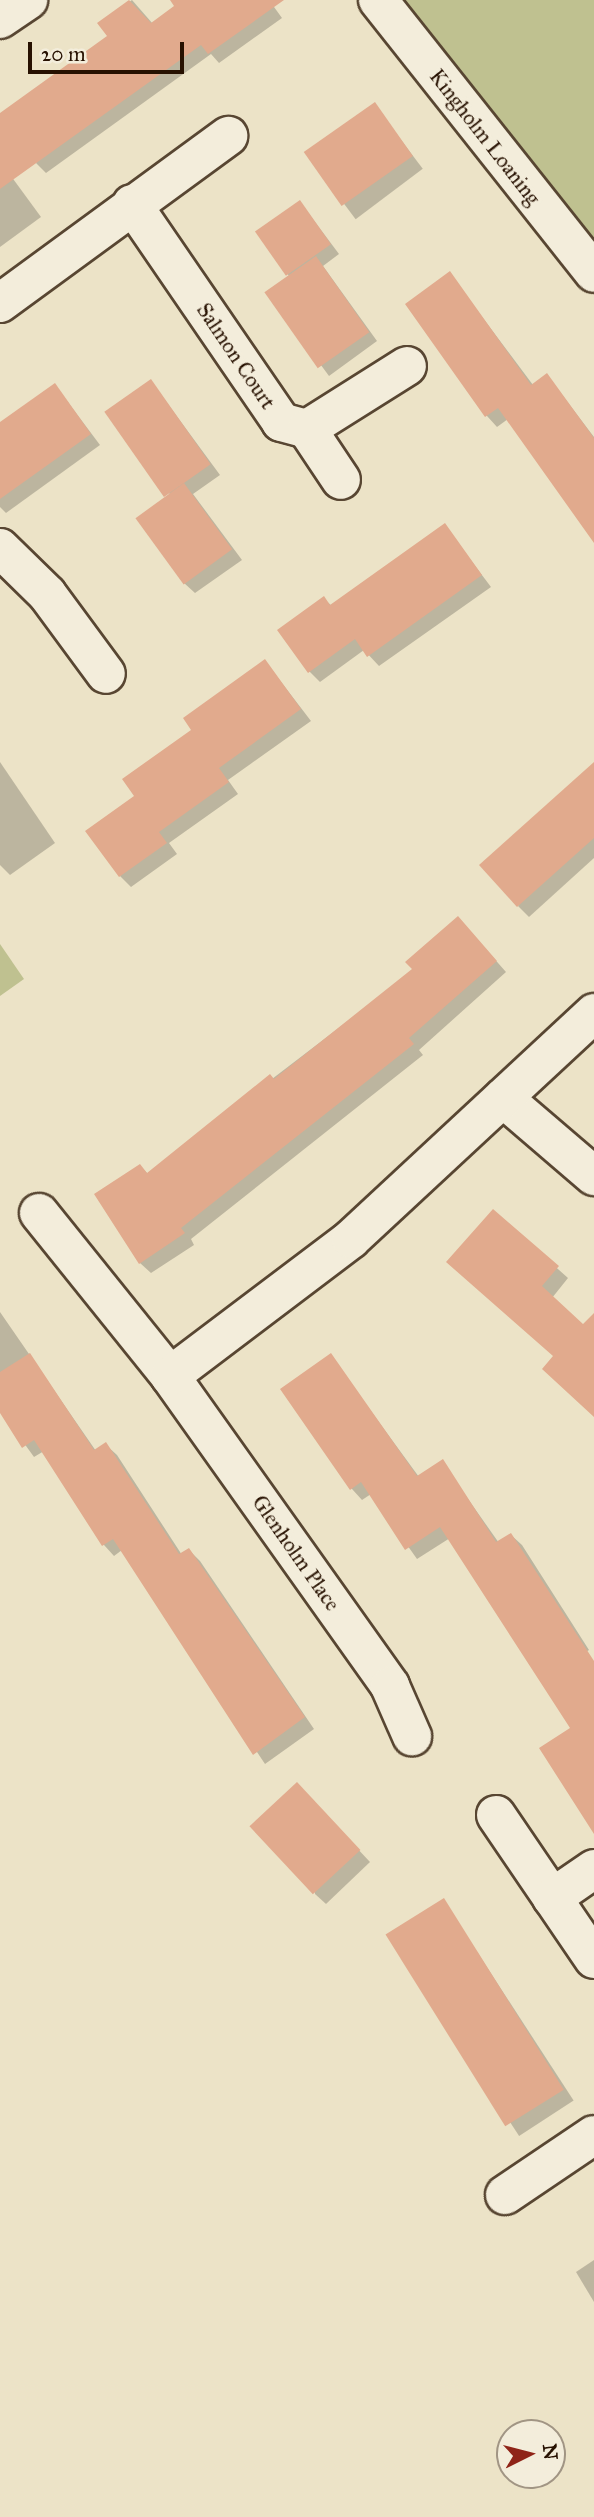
<!DOCTYPE html>
<style>
body{margin:0}
#map{position:relative;width:594px;height:2517px;overflow:hidden;background:#ece3c7;font-family:"IM FELL Great Primer",serif}
div>[style]{position:absolute}
.green>*{inset:0;background:#bfc190}
.shadow>*{inset:0;background:#0003;transform-origin:0 0}
.building>*{inset:0;background:#e1aa8d;transform-origin:0 0}
.roads{filter:drop-shadow(2px 0 #584632) drop-shadow(-2px 0 #584632) drop-shadow(0 2px #584632) drop-shadow(0 -2px #584632)}
.street>*{height:38px;margin:-19px;padding:0 19px;transform-origin:19px;border-radius:19px;background:#f3eddb}
span{translate:-50% -50%;white-space:nowrap;text-align:center;line-height:1.15;-webkit-text-stroke:7px #f3eddb;paint-order:stroke}
.street-label{font-size:21px;color:#271101}
.north{position:absolute;left:496px;top:2419px;width:70px;height:70px;box-sizing:border-box;background:#f3eddb;border:2px solid #a19584;border-radius:50%;rotate:84deg;font-size:19px;font-weight:700;line-height:28px;text-align:center;color:#271101}
.north::after{content:'';display:block;margin:auto;width:24px;height:32px;background:#8f2418;clip-path:polygon(50% 0,100% 100%,50% 72%,0 100%)}
.scale{position:absolute;left:28px;top:42px;width:156px;height:32px;box-sizing:border-box;border:4px solid #271101;border-top:0;padding-left:9px;font-size:21px;line-height:24px;white-space:nowrap;color:#271101;-webkit-text-stroke:5px #f3eddb;paint-order:stroke}
</style>
<div id="map">
<div class="green">
<div style="clip-path:polygon(378px 0,594px 0,594px 273px)"></div>
<div style="clip-path:polygon(0 944px,24px 979px,0 996px)"></div>
</div>
<div class="shadow">
<div style="clip-path:polygon(132px 0,153px 24px,186px 0,269px 0,282px 18px,219px 63px,211px 54px,46px 173px,36px 163px,110px 37px,99px 23px)"></div>
<div style="left:374px;top:104px;width:81px;height:84px;rotate:53deg"></div>
<div style="clip-path:polygon(0 161px,41px 217px,0 247px)"></div>
<div style="clip-path:polygon(300px 202px,339px 254px,323px 266px,377px 341px,329px 376px,267px 292px,289px 276px,258px 232px)"></div>
<div style="clip-path:polygon(450px 274px,533px 385px,547px 375px,594px 437px,594px 536px,508px 419px,497px 427px,487px 416px,407px 304px)"></div>
<div style="clip-path:polygon(151px 381px,220px 475px,193px 494px,242px 560px,195px 593px,184px 583px)"></div>
<div style="clip-path:polygon(55px 385px,100px 445px,6px 513px,0 507px,0 424px)"></div>
<div style="clip-path:polygon(445px 526px,491px 587px,379px 666px,364px 650px,320px 682px,309px 671px,324px 599px,332px 606px)"></div>
<div style="clip-path:polygon(265px 661px,311px 721px,228px 780px,238px 794px,169px 843px,177px 854px,131px 887px,120px 876px,136px 797px)"></div>
<div style="clip-path:polygon(0 762px,55px 843px,10px 875px,0 865px)"></div>
<div style="clip-path:polygon(594px 769px,594px 858px,529px 917px,518px 906px)"></div>
<div style="clip-path:polygon(468px 929px,506px 972px,419px 1050px,423px 1055px,191px 1239px,194px 1245px,151px 1273px,140px 1263px,140px 1166px,148px 1174px)"></div>
<div style="clip-path:polygon(493px 1211px,568px 1278px,552px 1298px,594px 1337px,594px 1416px,555px 1357px)"></div>
<div style="clip-path:polygon(0 1312px,96px 1451px,106px 1445px,117px 1455px,182px 1555px,189px 1550px,200px 1561px,314px 1729px,265px 1764px,122px 1550px,114px 1556px,104px 1545px,44px 1451px,34px 1457px,0 1410px)"></div>
<div style="clip-path:polygon(330px 1355px,419px 1477px,442px 1462px,499px 1543px,511px 1535px,522px 1545px,589px 1650px,545px 1679px,450px 1538px,417px 1559px,371px 1494px,362px 1500px,352px 1489px,282px 1389px)"></div>
<div style="clip-path:polygon(307px 1795px,370px 1862px,326px 1904px,315px 1894px)"></div>
<div style="left:444px;top:1901px;width:238px;height:65px;rotate:57deg"></div>
<div style="clip-path:polygon(594px 2260px,594px 2302px,576px 2272px)"></div>
</div>
<div class="building">
<div style="clip-path:polygon(129px 0,151px 23px,174px 6px,170px 0,284px 0,208px 54px,201px 45px,0 189px,0 113px,107px 36px,97px 23px)"></div>
<div style="left:375px;top:102px;width:66px;height:87px;rotate:55deg"></div>
<div style="left:300px;top:200px;width:54px;height:55px;rotate:55deg"></div>
<div style="left:316px;top:256px;width:93px;height:63px;rotate:55deg"></div>
<div style="clip-path:polygon(450px 271px,531px 385px,547px 373px,594px 438px,594px 543px,498px 408px,485px 417px,405px 304px)"></div>
<div style="left:151px;top:379px;width:104px;height:57px;rotate:55deg"></div>
<div style="clip-path:polygon(55px 383px,91px 434px,0 499px,0 422px)"></div>
<div style="left:184px;top:483px;width:82px;height:60px;rotate:54deg"></div>
<div style="clip-path:polygon(445px 523px,482px 575px,367px 657px,355px 639px,308px 673px,277px 630px,324px 596px,330px 605px)"></div>
<div style="clip-path:polygon(265px 659px,301px 709px,219px 768px,229px 782px,159px 832px,167px 843px,119px 877px,85px 831px,134px 796px,122px 779px,191px 730px,183px 718px)"></div>
<div style="clip-path:polygon(594px 762px,594px 838px,517px 907px,479px 865px)"></div>
<div style="clip-path:polygon(458px 916px,497px 961px,409px 1038px,414px 1044px,181px 1228px,185px 1233px,139px 1264px,94px 1194px,140px 1164px,147px 1173px,270px 1074px,274px 1079px,412px 969px,405px 962px)"></div>
<div style="clip-path:polygon(493px 1209px,559px 1266px,542px 1286px,583px 1324px,594px 1313px,594px 1417px,542px 1369px,553px 1356px,446px 1262px)"></div>
<div style="clip-path:polygon(30px 1353px,94px 1450px,106px 1442px,179px 1554px,189px 1548px,305px 1717px,253px 1755px,113px 1539px,102px 1546px,34px 1440px,22px 1448px,0 1413px,0 1372px)"></div>
<div style="clip-path:polygon(331px 1353px,417px 1476px,443px 1459px,496px 1542px,511px 1533px,594px 1661px,594px 1834px,539px 1748px,570px 1728px,440px 1527px,405px 1550px,361px 1482px,350px 1490px,280px 1389px)"></div>
<div style="left:297px;top:1782px;width:93px;height:65px;rotate:47deg"></div>
<div style="left:444px;top:1898px;width:226px;height:69px;rotate:58deg"></div>
</div>
<div class="roads">
<div class="street">
<div style="left:378px;top:0;width:348px;rotate:51.6deg"></div>
<div style="left:0;top:19px;width:34px;rotate:-34deg"></div>
<div style="left:132px;top:204px;width:264px;rotate:55.6deg"></div>
<div style="left:281px;top:422px;width:27px;rotate:15deg"></div>
<div style="left:307px;top:429px;width:118px;rotate:-32.2deg"></div>
<div style="left:0;top:303px;width:283px;rotate:-36.2deg"></div>
<div style="left:307px;top:429px;width:61px;rotate:56.3deg"></div>
<div style="left:0;top:548px;width:66px;rotate:44.4deg"></div>
<div style="left:47px;top:594px;width:99px;rotate:53.6deg"></div>
<div style="left:503px;top:1098px;width:120px;rotate:40.6deg"></div>
<div style="left:39px;top:1213px;width:209px;rotate:51.2deg"></div>
<div style="left:170px;top:1376px;width:380px;rotate:54.6deg"></div>
<div style="left:390px;top:1686px;width:55px;rotate:66.3deg"></div>
<div style="left:170px;top:1376px;width:227px;rotate:-37.1deg"></div>
<div style="left:351px;top:1239px;width:332px;rotate:-42.9deg"></div>
<div style="left:496px;top:1815px;width:174px;rotate:55.8deg"></div>
<div style="left:552px;top:1898px;width:51px;rotate:-34.6deg"></div>
<div style="left:505px;top:2195px;width:107px;rotate:-34deg"></div>
</div>
</div>
<div class="street-label">
<span style="left:485px;top:137px;rotate:52deg">Kingholm Loaning</span>
<span style="left:236px;top:356px;rotate:56deg">Salmon Court</span>
<span style="left:296px;top:1553px;rotate:55deg">Glenholm Place</span>
</div>
<div class="north">N</div>
<div class="scale">20 m</div>
</div>
